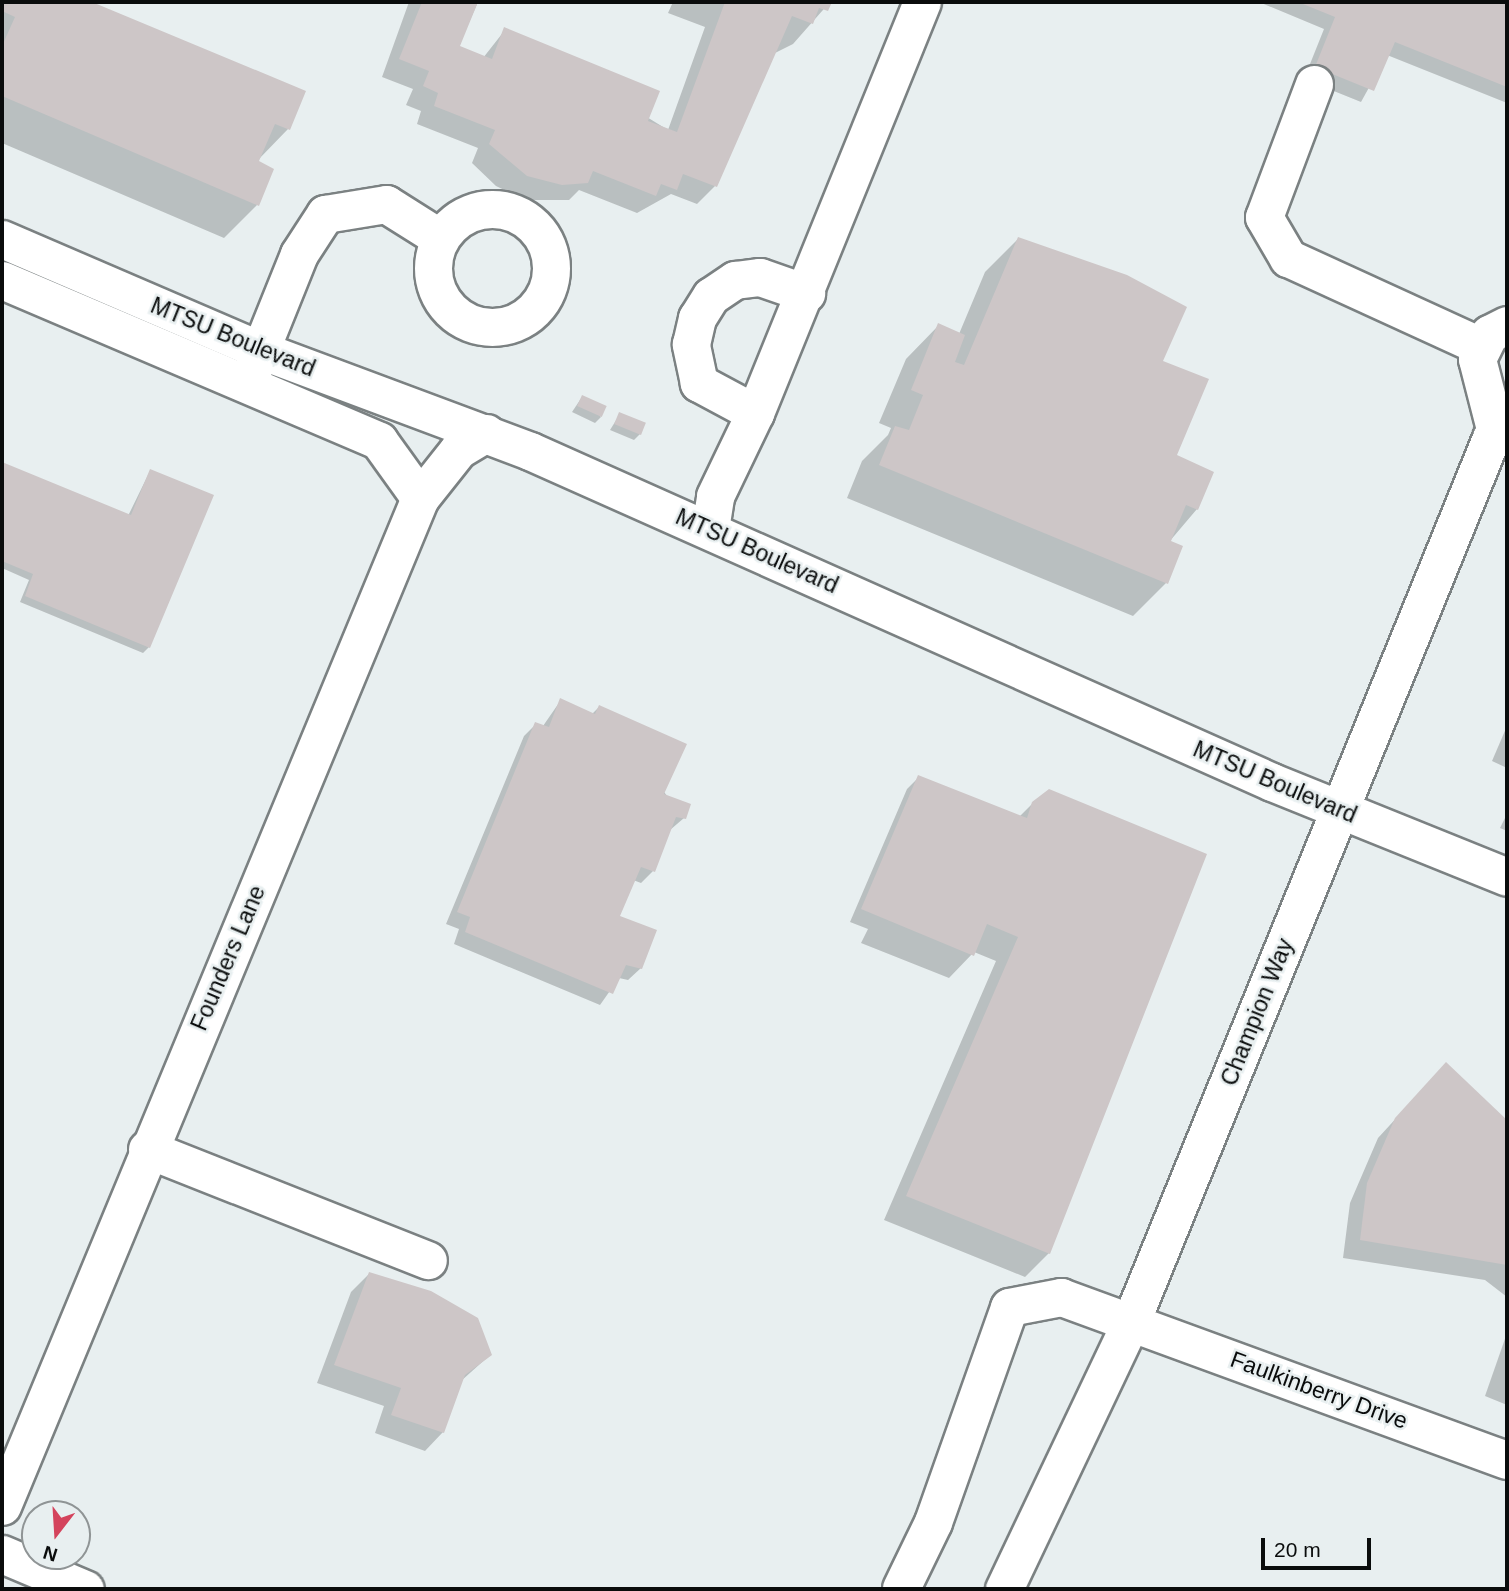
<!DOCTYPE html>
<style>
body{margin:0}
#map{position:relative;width:1509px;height:1591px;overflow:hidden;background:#e8eff0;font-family:Arial,sans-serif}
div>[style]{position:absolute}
.shadow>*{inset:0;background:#0003}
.building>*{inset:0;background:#cdc6c7;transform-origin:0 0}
.roads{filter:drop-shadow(2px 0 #7b8182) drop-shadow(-2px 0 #7b8182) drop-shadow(0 2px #7b8182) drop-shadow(0 -2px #7b8182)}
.minor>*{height:37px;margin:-18.5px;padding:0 18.5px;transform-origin:18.5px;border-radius:18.5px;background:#fff}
.minor>.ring{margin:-18.5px;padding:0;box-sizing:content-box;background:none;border:37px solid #fff;border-radius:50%}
span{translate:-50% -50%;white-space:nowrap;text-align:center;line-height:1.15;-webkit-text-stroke:5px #e8eff0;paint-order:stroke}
.street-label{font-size:23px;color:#0a0c0c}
.frame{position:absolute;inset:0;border:4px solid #0a0c0c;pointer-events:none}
.north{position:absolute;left:21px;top:1500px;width:70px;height:70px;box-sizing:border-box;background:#e8eff0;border:2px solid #8f9495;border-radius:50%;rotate:197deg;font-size:19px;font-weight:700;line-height:28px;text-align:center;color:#0a0c0c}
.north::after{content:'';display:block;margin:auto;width:24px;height:32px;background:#d4435c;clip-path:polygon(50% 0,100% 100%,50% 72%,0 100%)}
.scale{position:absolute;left:1261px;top:1538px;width:110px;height:32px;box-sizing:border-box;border:4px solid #0a0c0c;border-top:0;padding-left:9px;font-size:21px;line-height:24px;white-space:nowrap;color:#0a0c0c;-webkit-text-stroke:5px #e8eff0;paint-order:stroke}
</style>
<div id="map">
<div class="shadow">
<div style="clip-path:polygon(2px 2px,88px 2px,304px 92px,288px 129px,258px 160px,257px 205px,224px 238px,2px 143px)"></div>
<div style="clip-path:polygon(409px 2px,478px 2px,458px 47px,483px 58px,505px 30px,668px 130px,705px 27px,668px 13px,673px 2px,830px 2px,793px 44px,773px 54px,715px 186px,697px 204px,671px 194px,637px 213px,579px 190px,569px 200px,525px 200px,496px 186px,472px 163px,478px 148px,417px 124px,421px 111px,406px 105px,413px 89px,382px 77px)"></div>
<div style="clip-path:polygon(1259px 2px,1507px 2px,1507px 103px,1387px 55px,1361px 102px,1304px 79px,1324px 29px)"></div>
<div style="clip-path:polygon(1018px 239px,1161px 362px,1175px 456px,1197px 509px,1169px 542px,1166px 583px,1133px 616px,847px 498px,862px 461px,888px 435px,891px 428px,879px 423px,906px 359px,939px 325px,959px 334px,985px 272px)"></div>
<div style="clip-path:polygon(582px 397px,601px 417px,595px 423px,572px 412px)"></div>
<div style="clip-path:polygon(620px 414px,640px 434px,634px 440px,610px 430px)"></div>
<div style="clip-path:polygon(2px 464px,128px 516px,150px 471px,149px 647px,143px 653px,20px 602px,29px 580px,2px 568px)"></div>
<div style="clip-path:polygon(561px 700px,592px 714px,599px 707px,684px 818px,670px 830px,653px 871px,641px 883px,633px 880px,618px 917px,641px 968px,628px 980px,619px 978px,600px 1005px,454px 944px,459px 929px,446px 924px,524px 736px,536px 724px,543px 726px)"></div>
<div style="clip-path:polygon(1507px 726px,1507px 768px,1492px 761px)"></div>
<div style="clip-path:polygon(919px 777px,1019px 817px,1033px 803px,1049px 1253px,1025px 1277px,884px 1220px,996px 961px,974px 952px,949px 978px,861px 943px,868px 929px,850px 922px,907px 789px)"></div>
<div style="clip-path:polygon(1507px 814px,1507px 831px,1500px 828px)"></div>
<div style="clip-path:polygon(1446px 1064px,1507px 1122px,1507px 1297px,1485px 1280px,1343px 1258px,1350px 1203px,1378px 1138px)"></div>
<div style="clip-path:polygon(369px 1274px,490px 1355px,461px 1381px,443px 1432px,425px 1451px,375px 1433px,384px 1406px,317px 1383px,351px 1292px)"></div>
<div style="clip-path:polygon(1507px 1333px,1507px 1405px,1485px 1396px)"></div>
</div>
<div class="building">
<div style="clip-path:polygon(2px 2px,92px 2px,306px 91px,290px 130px,275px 124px,259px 161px,274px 169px,259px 206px,2px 96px,2px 46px,15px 17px,2px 11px)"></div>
<div style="clip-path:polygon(422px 2px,478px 2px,460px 46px,492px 59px,504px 27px,660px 91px,648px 121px,677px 132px,725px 2px,832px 2px,828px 11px,819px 8px,813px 24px,792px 16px,717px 187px,683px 174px,677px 190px,661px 184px,656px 196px,593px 171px,588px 183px,562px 185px,527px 176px,489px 144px,495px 130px,434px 106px,438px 93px,423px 86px,429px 71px,399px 59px)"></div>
<div style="clip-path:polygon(1298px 2px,1507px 2px,1507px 87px,1395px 42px,1374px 91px,1315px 67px,1335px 17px)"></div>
<div style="clip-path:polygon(1018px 237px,1127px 275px,1187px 307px,1163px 361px,1209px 379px,1177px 455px,1214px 472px,1198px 510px,1186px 505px,1171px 541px,1183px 546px,1168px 584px,879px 465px,895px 426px,909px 430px,923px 395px,911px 390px,938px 323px,965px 335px,955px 362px,964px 365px)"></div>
<div style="left:582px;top:395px;width:27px;height:12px;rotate:24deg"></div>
<div style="left:619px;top:412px;width:29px;height:13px;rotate:22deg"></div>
<div style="clip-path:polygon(2px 462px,131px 515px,150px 469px,214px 495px,150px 648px,25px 596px,33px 574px,2px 561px)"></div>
<div style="clip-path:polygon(560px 698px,595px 714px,599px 705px,687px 744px,664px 794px,691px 804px,686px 819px,676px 817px,655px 872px,641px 867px,620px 916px,657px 930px,642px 969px,626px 965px,613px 994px,465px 932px,470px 917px,457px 912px,535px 722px,549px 727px)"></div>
<div style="clip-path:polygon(918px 775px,1027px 818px,1032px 802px,1049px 789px,1207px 854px,1050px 1254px,906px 1196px,1018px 937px,987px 924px,974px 956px,861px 909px)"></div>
<div style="clip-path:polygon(1446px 1062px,1507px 1120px,1507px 1265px,1360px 1240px,1367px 1183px,1395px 1118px)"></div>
<div style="clip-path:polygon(369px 1272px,431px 1291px,478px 1318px,492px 1355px,465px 1375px,444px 1433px,391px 1415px,401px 1388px,334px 1365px)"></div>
</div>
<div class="roads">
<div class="minor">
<div style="left:1314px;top:84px;width:142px;rotate:110.6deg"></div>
<div style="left:1264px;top:217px;width:48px;rotate:59.7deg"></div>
<div style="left:1288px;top:258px;width:211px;rotate:24.6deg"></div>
<div class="ring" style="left:433px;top:209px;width:81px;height:81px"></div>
<div style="left:2px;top:239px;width:281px;rotate:23.3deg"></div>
<div style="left:260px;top:350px;width:288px;rotate:20.5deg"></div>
<div style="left:530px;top:451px;width:812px;rotate:24.04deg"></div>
<div style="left:1272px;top:782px;width:253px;rotate:22deg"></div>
<div style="left:2px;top:280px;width:410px;rotate:23.1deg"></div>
<div style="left:379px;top:441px;width:70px;rotate:54.3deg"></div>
<div style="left:252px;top:371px;width:126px;rotate:-68.1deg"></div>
<div style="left:299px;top:254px;width:48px;rotate:-57deg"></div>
<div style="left:325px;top:214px;width:62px;rotate:-9.3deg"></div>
<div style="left:386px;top:204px;width:64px;rotate:32.2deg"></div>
<div style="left:755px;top:413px;width:444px;rotate:-67.9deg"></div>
<div style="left:1495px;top:429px;width:72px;rotate:-104.4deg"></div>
<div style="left:1477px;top:359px;width:28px;rotate:-64deg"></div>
<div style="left:1489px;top:334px;width:20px;rotate:-27deg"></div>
<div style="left:710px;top:529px;width:33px;rotate:-81deg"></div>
<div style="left:715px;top:496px;width:92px;rotate:-64.3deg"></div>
<div style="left:755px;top:413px;width:64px;rotate:-151.8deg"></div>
<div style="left:699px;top:383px;width:40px;rotate:-102deg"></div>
<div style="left:691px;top:344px;width:27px;rotate:-77deg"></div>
<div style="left:697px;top:318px;width:26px;rotate:-58deg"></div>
<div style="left:711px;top:296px;width:29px;rotate:-34deg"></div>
<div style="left:735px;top:280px;width:25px;rotate:-7deg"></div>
<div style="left:760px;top:277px;width:49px;rotate:19.2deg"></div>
<div style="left:147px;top:1149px;width:302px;rotate:21.6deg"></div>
<div style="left:2px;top:1506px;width:1091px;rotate:-67.48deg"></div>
<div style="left:420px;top:498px;width:61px;rotate:-51.6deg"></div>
<div style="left:458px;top:450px;width:33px;rotate:-31deg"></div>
<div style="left:2px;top:1554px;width:90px;rotate:22.9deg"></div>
<div style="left:901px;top:1588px;width:73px;rotate:-64.1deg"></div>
<div style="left:933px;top:1522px;width:228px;rotate:-70.5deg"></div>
<div style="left:1009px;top:1307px;width:53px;rotate:-10.9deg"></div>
<div style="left:1061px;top:1297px;width:475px;rotate:20.1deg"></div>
<div style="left:1004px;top:1589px;width:299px;rotate:-64.6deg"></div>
<div style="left:1132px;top:1319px;width:951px;rotate:-67.83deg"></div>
<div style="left:1491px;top:438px;width:25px;rotate:-50deg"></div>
</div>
</div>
<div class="street-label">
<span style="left:233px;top:337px;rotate:22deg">MTSU Boulevard</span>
<span style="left:757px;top:551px;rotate:24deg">MTSU Boulevard</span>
<span style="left:1275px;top:782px;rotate:23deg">MTSU Boulevard</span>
<span style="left:228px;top:958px;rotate:-67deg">Founders Lane</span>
<span style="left:1257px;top:1012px;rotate:-68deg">Champion Way</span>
<span style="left:1319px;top:1390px;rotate:20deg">Faulkinberry Drive</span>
</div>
<div class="frame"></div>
<div class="north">N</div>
<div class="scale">20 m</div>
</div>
